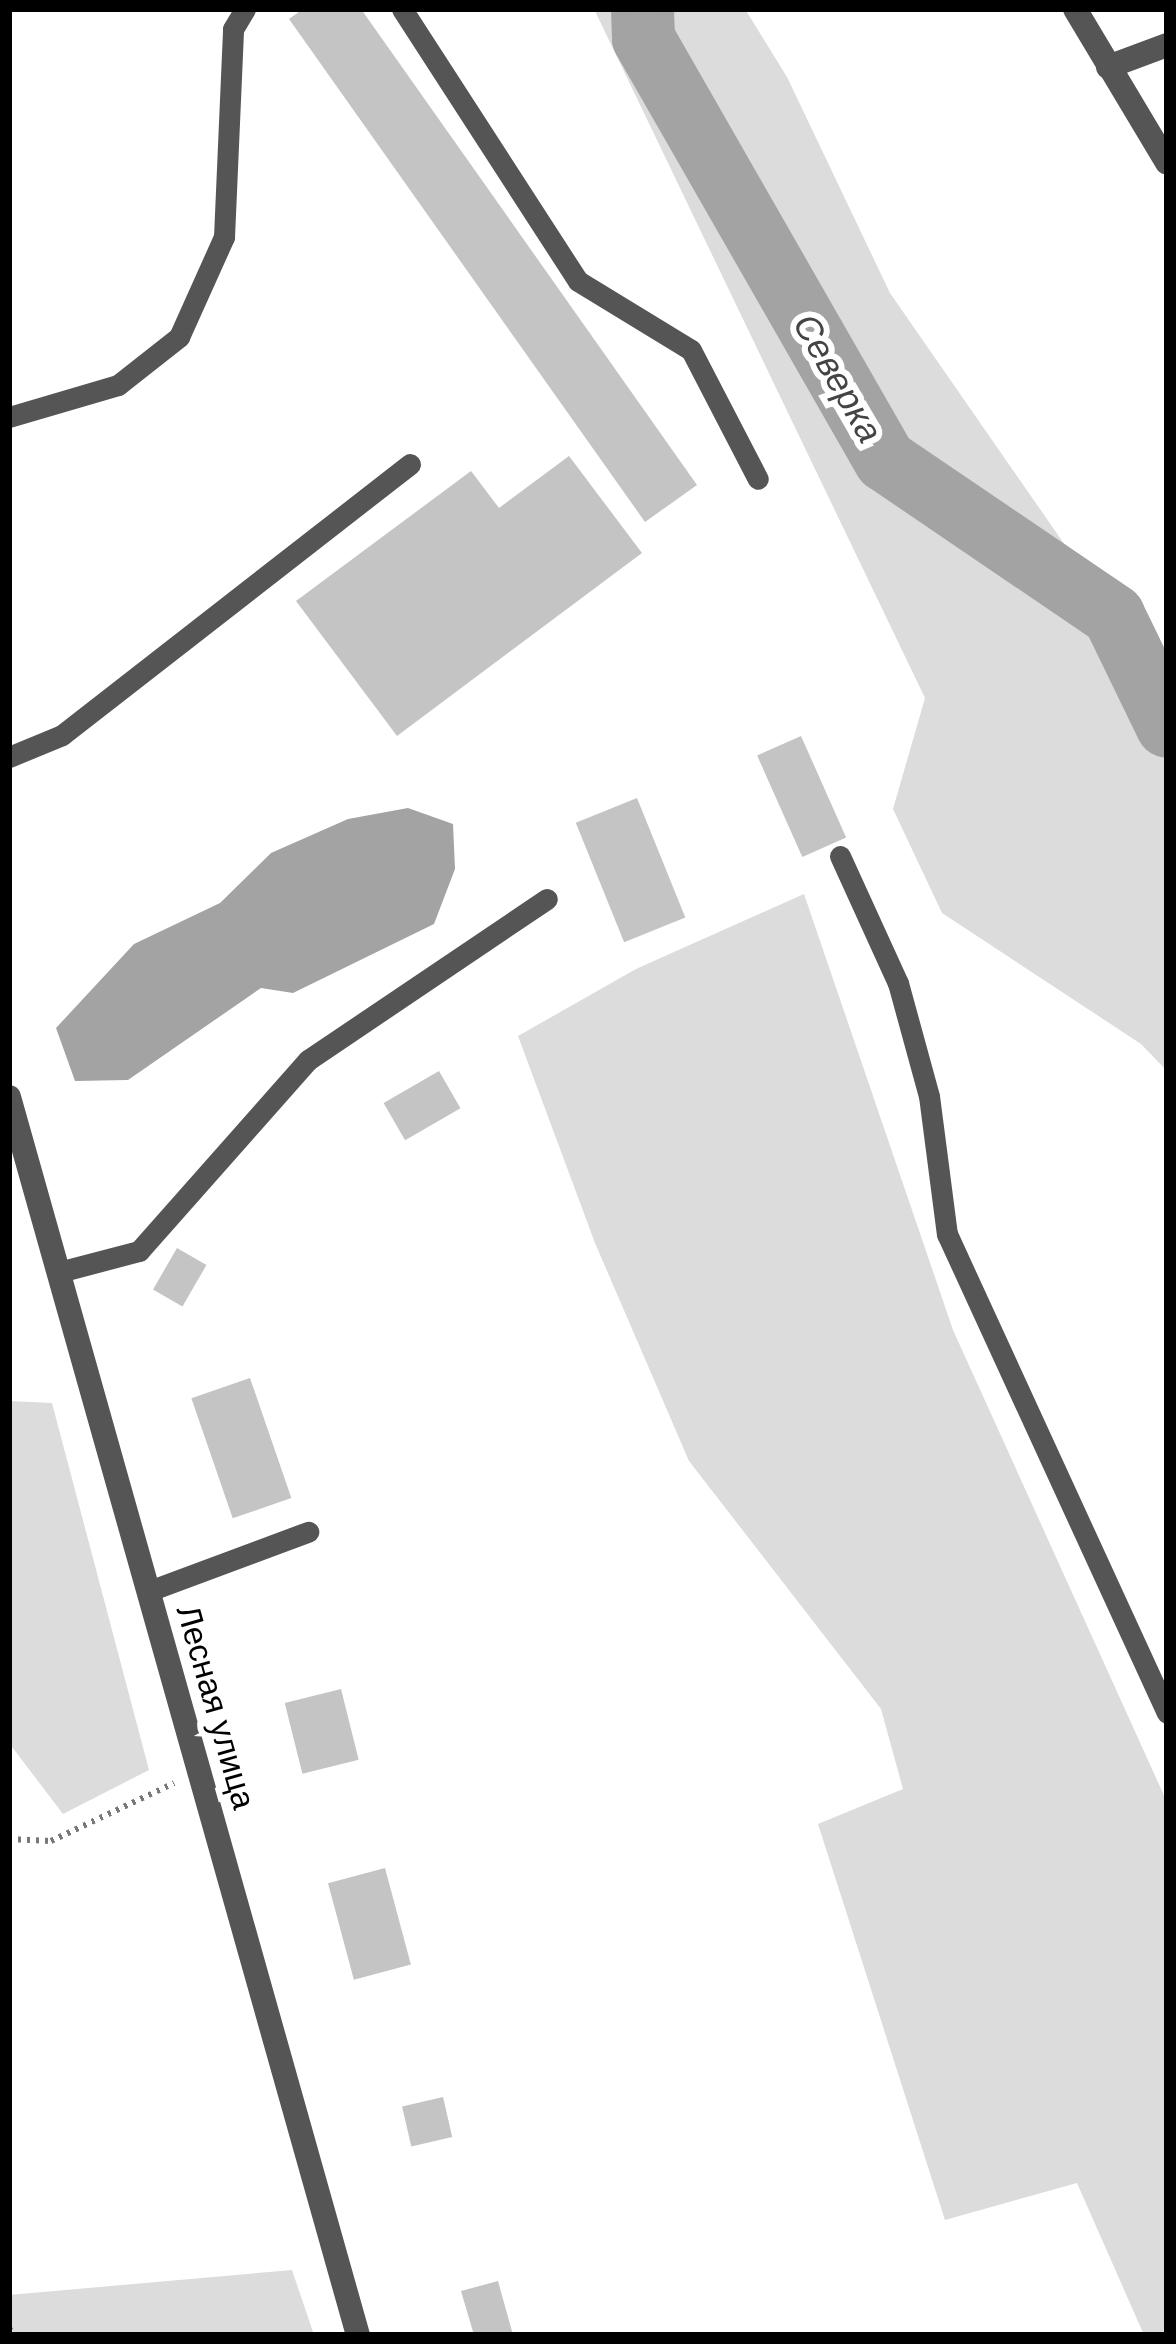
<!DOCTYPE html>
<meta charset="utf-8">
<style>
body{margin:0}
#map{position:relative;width:1176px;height:2344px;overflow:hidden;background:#fff;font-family:"DM Sans",sans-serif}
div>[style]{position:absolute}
.green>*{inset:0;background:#dcdcdc}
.water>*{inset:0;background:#a3a3a3}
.river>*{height:63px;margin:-31.5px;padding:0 31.5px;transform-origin:31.5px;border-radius:31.5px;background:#a3a3a3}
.building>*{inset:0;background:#c4c4c4;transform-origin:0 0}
.path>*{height:6px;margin-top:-3px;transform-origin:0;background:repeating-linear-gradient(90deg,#777 0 3px,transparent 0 9px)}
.lane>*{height:21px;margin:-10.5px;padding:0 10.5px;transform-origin:10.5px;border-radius:10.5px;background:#555}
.street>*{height:24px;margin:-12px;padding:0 12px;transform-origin:12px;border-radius:12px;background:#555}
span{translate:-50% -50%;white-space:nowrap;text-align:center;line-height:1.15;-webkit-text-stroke:12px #fff;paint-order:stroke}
.street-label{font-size:33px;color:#000}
.water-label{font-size:36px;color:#444;font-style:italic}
.frame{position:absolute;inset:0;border:12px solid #000;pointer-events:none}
</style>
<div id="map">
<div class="green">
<div style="clip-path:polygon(594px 9px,745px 9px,787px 77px,890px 293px,1167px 692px,1167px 1071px,1141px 1044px,942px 913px,893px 809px,925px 698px)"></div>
<div style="clip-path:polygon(804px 894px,953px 1330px,1167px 1802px,1167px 2335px,1144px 2335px,1077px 2183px,945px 2220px,818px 1824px,903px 1789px,881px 1709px,689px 1461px,595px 1243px,518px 1036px,636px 969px)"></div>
<div style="clip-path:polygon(9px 1401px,52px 1403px,149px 1770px,63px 1814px,9px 1743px)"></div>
<div style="clip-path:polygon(292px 2270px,314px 2335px,9px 2335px,9px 2295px)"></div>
</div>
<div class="water">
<div style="clip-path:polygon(408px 808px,453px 824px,455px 869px,434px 924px,293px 993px,261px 988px,128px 1080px,75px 1081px,56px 1028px,134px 944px,220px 903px,271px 853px,348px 819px)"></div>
</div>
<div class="river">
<div style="left:642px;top:9px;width:29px;rotate:88deg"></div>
<div style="left:643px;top:38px;width:486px;rotate:60.2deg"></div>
<div style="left:885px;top:460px;width:276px;rotate:34.2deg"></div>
<div style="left:1113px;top:615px;width:123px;rotate:64.1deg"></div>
</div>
<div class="building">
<div style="clip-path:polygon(303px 9px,361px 9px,697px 485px,645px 522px,289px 19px)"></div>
<div style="clip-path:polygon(569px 456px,642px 553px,397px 736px,296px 601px,471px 471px,499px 508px)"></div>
<div style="left:801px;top:736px;width:111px;height:48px;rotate:66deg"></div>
<div style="left:637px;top:798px;width:129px;height:66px;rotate:68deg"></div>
<div style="left:439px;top:1071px;width:43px;height:64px;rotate:60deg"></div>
<div style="left:177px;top:1248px;width:34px;height:48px;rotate:30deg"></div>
<div style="left:250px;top:1378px;width:127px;height:62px;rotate:71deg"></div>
<div style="left:341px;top:1689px;width:73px;height:58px;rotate:76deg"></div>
<div style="left:385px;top:1868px;width:100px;height:59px;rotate:75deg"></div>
<div style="left:443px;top:2097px;width:41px;height:42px;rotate:77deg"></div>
<div style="clip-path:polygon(498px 2281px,513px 2335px,474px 2335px,461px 2291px)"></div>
</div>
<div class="path">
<div style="left:9px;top:1839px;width:42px;rotate:2.7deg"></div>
<div style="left:51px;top:1841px;width:136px;rotate:-25.2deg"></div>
<div style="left:9px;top:2329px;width:10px;rotate:37deg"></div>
</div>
<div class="lane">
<div style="left:402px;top:9px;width:324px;rotate:57.1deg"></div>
<div style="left:578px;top:281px;width:132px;rotate:31.4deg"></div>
<div style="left:691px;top:350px;width:145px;rotate:62.6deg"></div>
<div style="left:9px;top:417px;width:114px;rotate:-16.4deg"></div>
<div style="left:118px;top:385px;width:78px;rotate:-38.2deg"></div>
<div style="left:179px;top:337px;width:110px;rotate:-65.8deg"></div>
<div style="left:224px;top:237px;width:208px;rotate:-87.5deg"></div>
<div style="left:233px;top:29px;width:23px;rotate:-59deg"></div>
<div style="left:9px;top:757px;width:57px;rotate:-22.5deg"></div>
<div style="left:62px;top:735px;width:441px;rotate:-37.9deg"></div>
<div style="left:840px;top:856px;width:140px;rotate:65.5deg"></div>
<div style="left:898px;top:983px;width:117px;rotate:74.7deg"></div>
<div style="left:929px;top:1096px;width:139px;rotate:82.6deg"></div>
<div style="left:947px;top:1234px;width:527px;rotate:65.33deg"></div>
<div style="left:59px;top:1272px;width:83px;rotate:-14.7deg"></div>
<div style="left:139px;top:1251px;width:255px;rotate:-48.5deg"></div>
<div style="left:308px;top:1060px;width:288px;rotate:-34deg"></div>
<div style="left:149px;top:1591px;width:170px;rotate:-20.4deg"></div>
</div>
<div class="street">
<div style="left:1075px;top:9px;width:179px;rotate:59.1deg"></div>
<div style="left:1108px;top:67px;width:63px;rotate:-20.4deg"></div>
<div style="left:9px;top:1097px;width:1286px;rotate:74.26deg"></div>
</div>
<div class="street-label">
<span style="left:216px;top:1707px;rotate:74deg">Лесная улица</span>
</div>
<div class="water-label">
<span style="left:838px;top:378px;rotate:60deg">Северка</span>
</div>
<div class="frame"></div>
</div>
